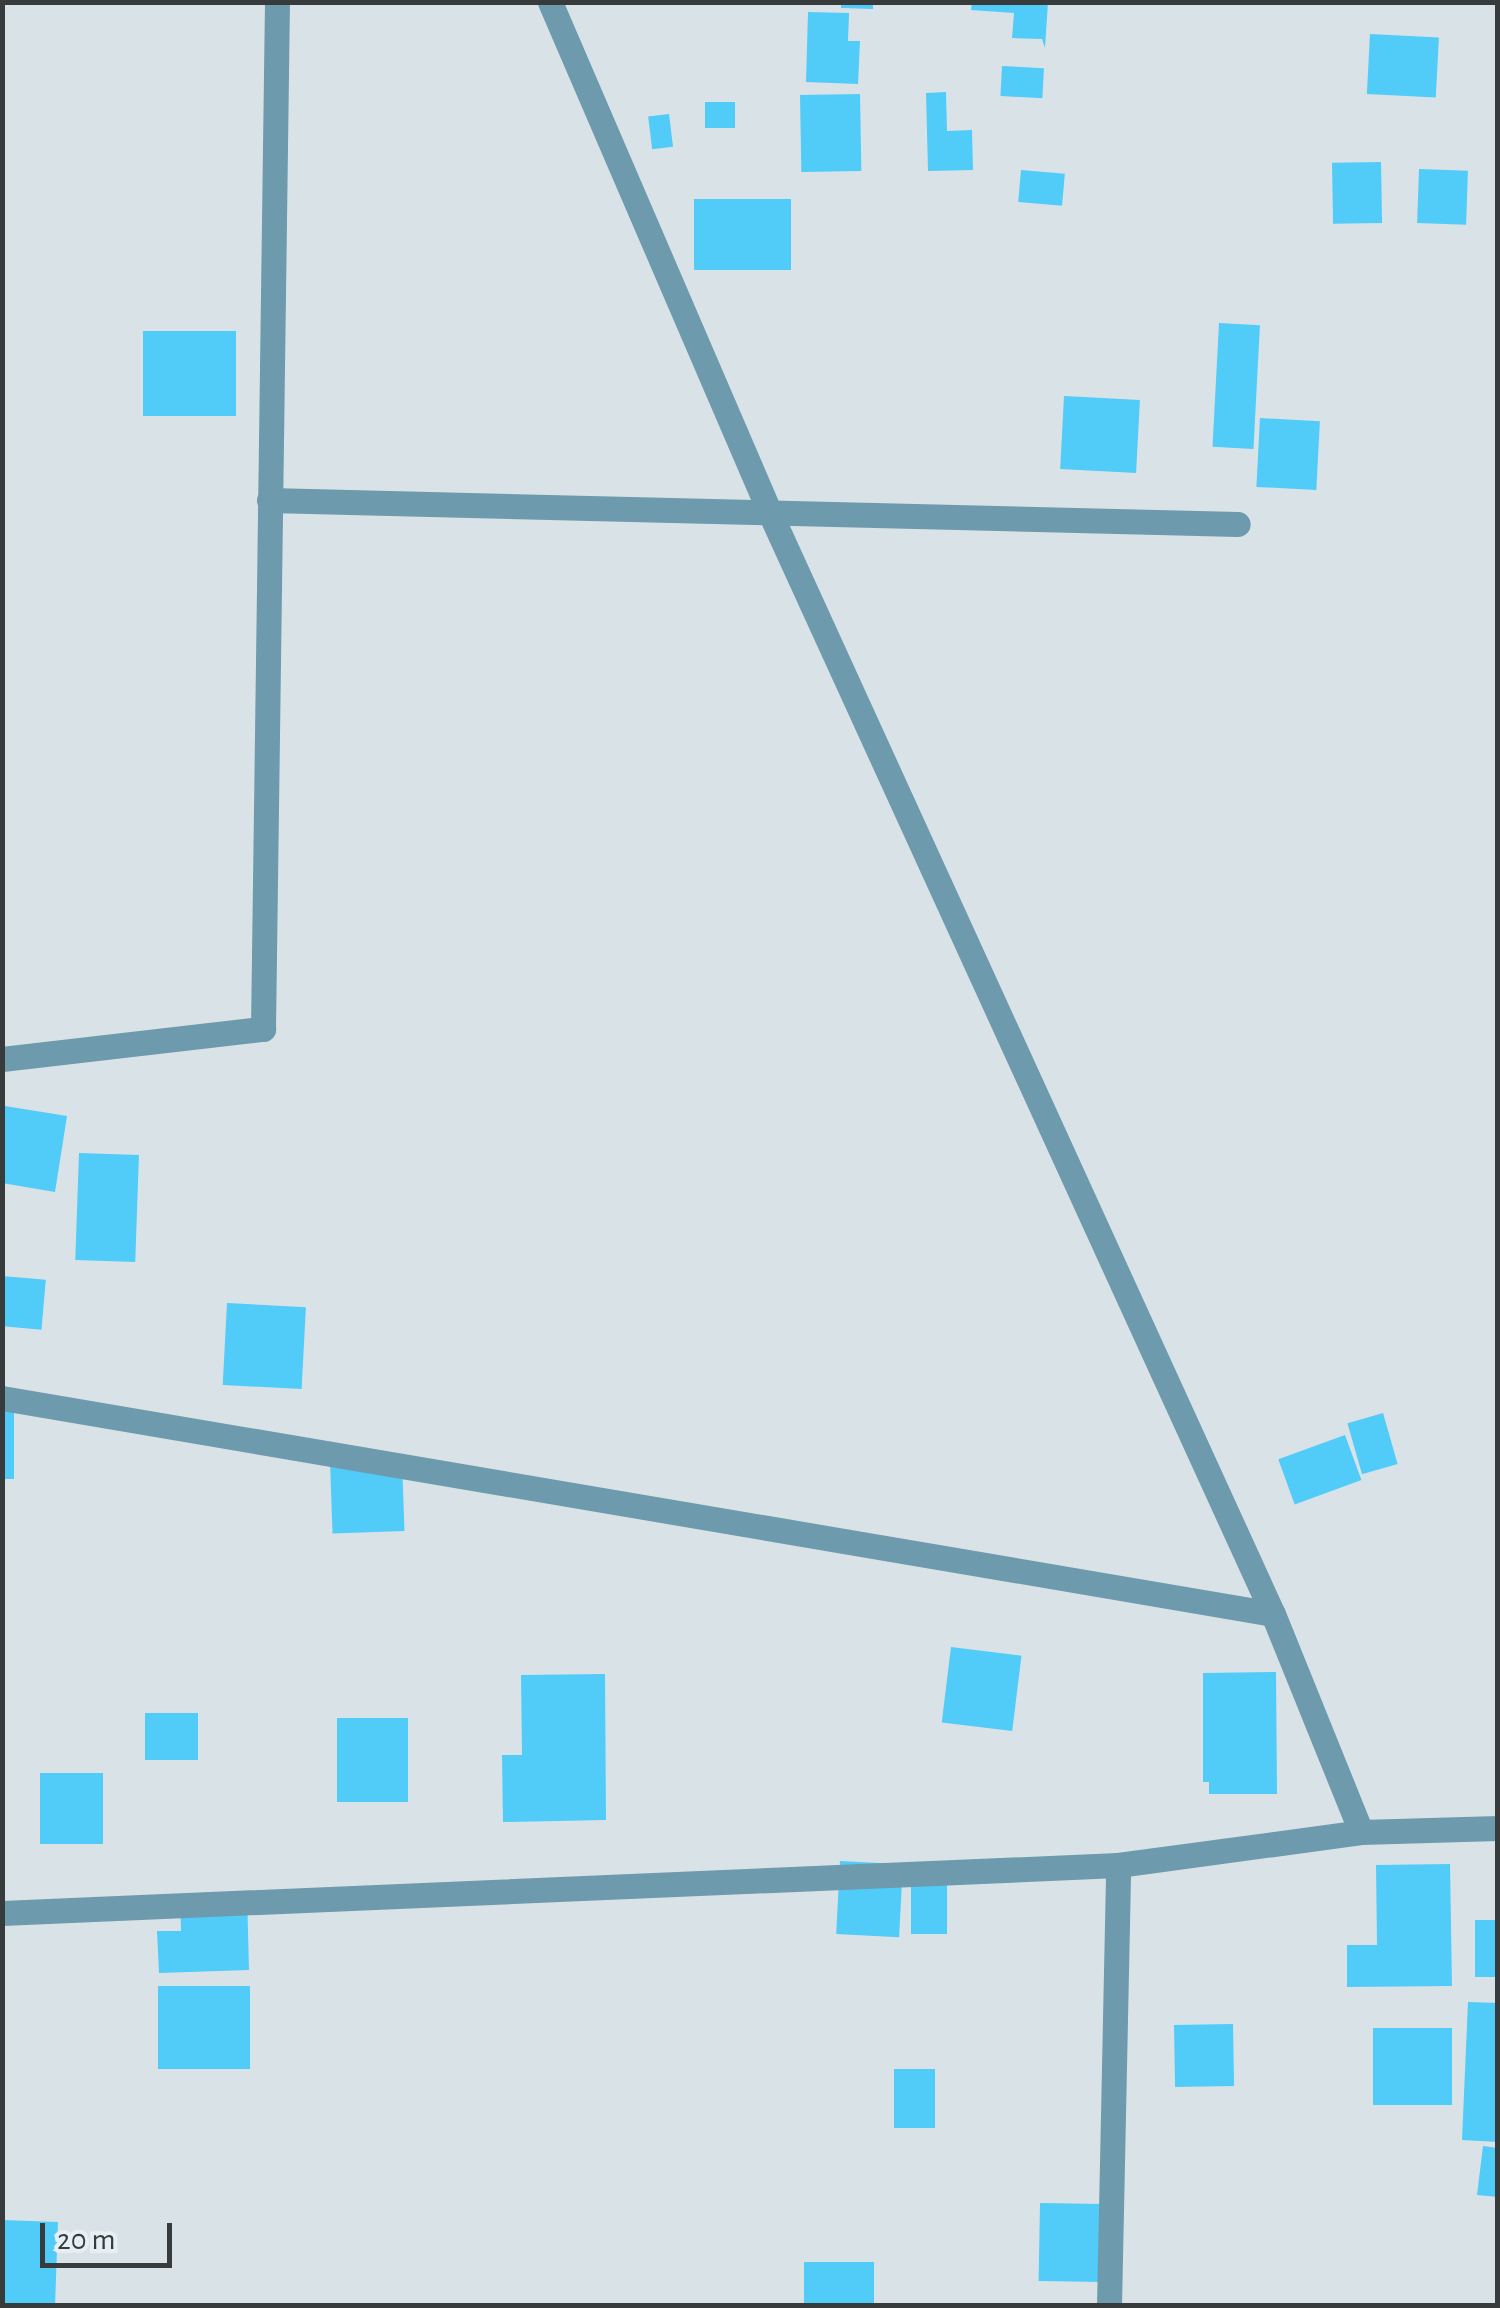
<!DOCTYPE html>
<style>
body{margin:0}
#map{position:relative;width:1500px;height:2308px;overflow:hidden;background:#d9e3e7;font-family:"Alegreya Sans",sans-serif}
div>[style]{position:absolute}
.building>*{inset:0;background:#51cbf8;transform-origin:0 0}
.minor>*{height:25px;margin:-12.5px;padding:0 12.5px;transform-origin:12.5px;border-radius:12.5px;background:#6d9aad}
span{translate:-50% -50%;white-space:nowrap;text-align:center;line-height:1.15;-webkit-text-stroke:9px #e6f0f4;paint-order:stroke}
.frame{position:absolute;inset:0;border:5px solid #373b3c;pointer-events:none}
.scale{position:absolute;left:40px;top:2223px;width:132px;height:45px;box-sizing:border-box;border:5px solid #373b3c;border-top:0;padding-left:12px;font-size:30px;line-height:35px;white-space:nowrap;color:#373b3c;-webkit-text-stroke:8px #e6f0f4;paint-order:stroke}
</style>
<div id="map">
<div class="building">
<div style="clip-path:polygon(841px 2px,873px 2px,873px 9px,841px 8px)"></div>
<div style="clip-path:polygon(972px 2px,1048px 2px,1045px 48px,1042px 39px,1012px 38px,1014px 13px,971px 10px)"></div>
<div style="clip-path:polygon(808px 12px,849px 13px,848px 41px,860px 41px,858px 84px,806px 82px)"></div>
<div style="left:1370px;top:34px;width:69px;height:60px;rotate:3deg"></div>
<div style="left:1002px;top:66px;width:42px;height:30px;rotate:3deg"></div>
<div style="clip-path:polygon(946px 92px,947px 131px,972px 130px,973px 170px,928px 171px,926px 93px)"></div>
<div style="left:860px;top:94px;width:77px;height:60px;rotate:89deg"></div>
<div style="left:735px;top:102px;width:26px;height:30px;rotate:90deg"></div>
<div style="left:669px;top:114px;width:33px;height:21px;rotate:83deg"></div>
<div style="left:1381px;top:162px;width:61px;height:49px;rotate:89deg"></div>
<div style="left:1419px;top:169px;width:49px;height:54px;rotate:2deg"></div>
<div style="left:1021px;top:170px;width:44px;height:32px;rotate:5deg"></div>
<div style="left:694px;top:199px;width:97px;height:71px"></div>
<div style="left:1219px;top:323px;width:41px;height:124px;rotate:3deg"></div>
<div style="left:143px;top:331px;width:93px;height:85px"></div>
<div style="left:1064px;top:396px;width:76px;height:73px;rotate:3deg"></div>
<div style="left:1260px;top:418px;width:60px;height:69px;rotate:3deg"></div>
<div style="clip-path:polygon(5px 1106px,67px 1116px,55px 1192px,2px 1183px)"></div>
<div style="left:79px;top:1153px;width:60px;height:107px;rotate:2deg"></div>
<div style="left:2px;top:1276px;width:44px;height:50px;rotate:5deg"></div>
<div style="left:227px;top:1303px;width:79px;height:82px;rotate:3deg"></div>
<div style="left:2px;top:1398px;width:12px;height:81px"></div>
<div style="left:1383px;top:1413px;width:53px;height:37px;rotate:74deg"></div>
<div style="left:1345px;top:1435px;width:48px;height:71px;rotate:70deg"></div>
<div style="left:402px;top:1460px;width:71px;height:72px;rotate:88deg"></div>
<div style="left:951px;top:1647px;width:71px;height:76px;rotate:7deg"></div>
<div style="clip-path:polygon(1276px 1672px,1277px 1794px,1209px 1794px,1209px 1782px,1203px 1782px,1203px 1673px)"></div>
<div style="clip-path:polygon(605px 1674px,606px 1820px,503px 1822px,502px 1755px,522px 1755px,521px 1675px)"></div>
<div style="left:198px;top:1713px;width:47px;height:53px;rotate:90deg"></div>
<div style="left:408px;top:1718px;width:84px;height:71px;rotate:90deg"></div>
<div style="left:40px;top:1773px;width:63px;height:71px"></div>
<div style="left:840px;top:1861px;width:63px;height:73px;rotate:3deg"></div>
<div style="clip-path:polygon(1450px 1864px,1452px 1986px,1347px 1987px,1347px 1945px,1377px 1945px,1376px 1865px)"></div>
<div style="left:911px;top:1878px;width:36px;height:56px"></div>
<div style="clip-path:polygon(247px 1892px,249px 1970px,159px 1973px,157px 1931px,181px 1931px,180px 1894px)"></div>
<div style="left:1475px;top:1920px;width:23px;height:57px"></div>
<div style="left:158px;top:1986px;width:92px;height:83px"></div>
<div style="clip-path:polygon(1468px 2002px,1498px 2003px,1498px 2142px,1462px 2140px)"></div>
<div style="left:1233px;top:2024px;width:62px;height:59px;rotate:89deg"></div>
<div style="left:1373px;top:2028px;width:79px;height:77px"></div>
<div style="left:894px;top:2069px;width:41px;height:59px"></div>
<div style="clip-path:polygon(1483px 2146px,1498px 2148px,1498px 2197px,1477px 2195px)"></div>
<div style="left:1040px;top:2203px;width:64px;height:78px;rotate:1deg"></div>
<div style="left:2px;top:2220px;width:56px;height:86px;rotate:2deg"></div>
<div style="left:804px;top:2262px;width:70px;height:44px"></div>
</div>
<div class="minor">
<div style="left:550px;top:2px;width:556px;rotate:66.71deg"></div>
<div style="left:770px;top:513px;width:1210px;rotate:65.45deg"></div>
<div style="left:1273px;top:1614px;width:235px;rotate:68deg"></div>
<div style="left:269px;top:500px;width:969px;rotate:1.42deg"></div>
<div style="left:2px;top:1059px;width:263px;rotate:-6.6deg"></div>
<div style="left:263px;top:1029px;width:1027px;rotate:-89.22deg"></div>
<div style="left:2px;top:1398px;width:1289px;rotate:9.64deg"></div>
<div style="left:2px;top:1913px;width:1117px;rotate:-2.46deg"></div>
<div style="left:1118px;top:1865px;width:245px;rotate:-7.7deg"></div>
<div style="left:1361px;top:1832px;width:137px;rotate:-1.7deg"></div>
<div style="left:1109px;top:2306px;width:441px;rotate:-88.8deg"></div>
</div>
<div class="frame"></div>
<div class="scale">20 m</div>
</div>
